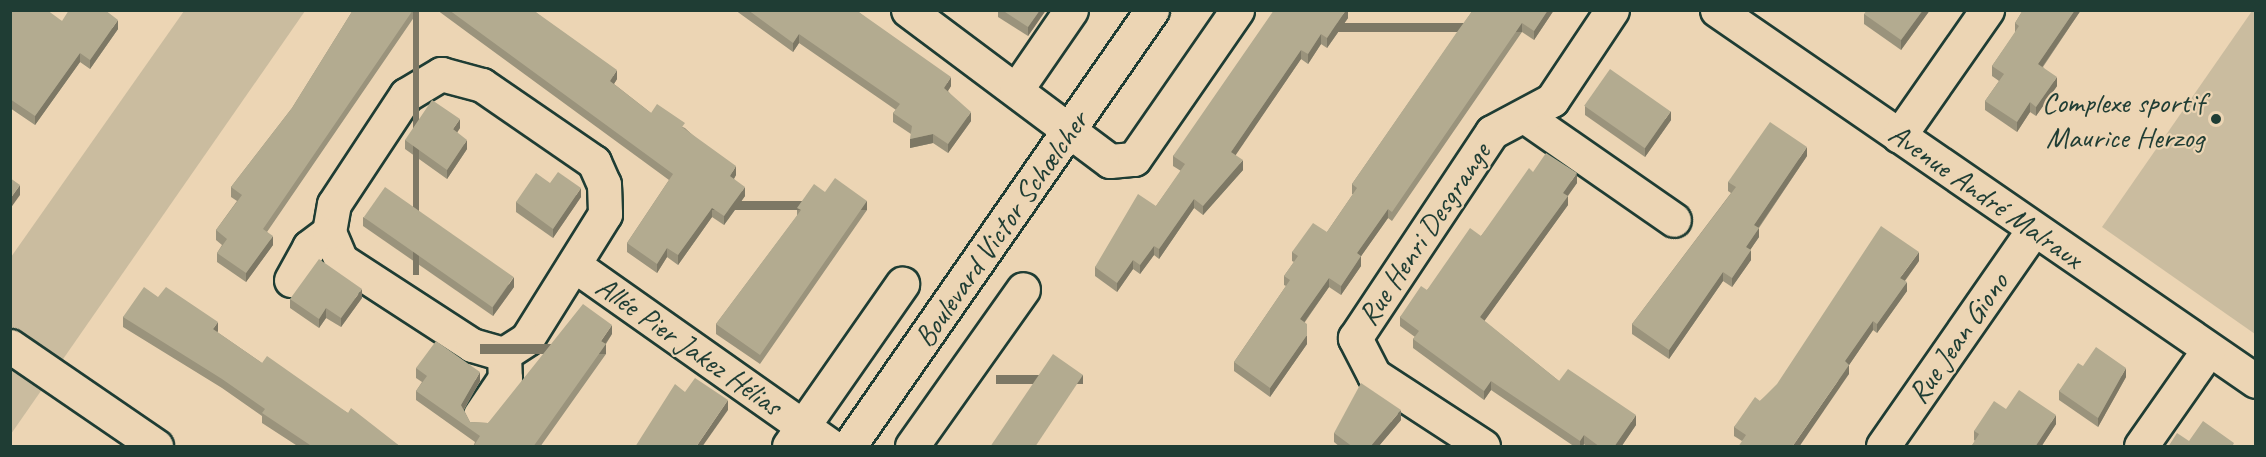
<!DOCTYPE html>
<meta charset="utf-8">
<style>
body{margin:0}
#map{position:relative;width:2266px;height:457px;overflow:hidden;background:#ecd5b4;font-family:Caveat,sans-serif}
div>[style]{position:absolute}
.green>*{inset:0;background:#cabc9f}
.roads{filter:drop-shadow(2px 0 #1f3d34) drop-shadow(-2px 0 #1f3d34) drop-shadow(0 2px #1f3d34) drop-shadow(0 -2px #1f3d34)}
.minor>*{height:33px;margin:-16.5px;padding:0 16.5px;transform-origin:16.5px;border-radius:16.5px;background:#ecd5b4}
.major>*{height:33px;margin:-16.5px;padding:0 16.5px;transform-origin:16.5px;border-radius:16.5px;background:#ecd5b4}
.wall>*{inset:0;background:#9a937c}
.shaded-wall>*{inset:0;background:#7d7865;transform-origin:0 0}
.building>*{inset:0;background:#b3ab90;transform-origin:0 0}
.dots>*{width:16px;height:16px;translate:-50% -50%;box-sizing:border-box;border:3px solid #ecd5b4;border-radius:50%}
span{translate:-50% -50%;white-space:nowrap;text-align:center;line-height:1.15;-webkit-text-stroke:4.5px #ecd5b4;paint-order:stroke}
.poi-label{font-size:30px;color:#1f3d34}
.right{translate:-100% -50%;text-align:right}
.street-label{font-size:30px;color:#1f3d34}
.frame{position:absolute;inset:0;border:12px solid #1f3d34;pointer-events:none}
</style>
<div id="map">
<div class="green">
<div style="clip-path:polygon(184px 11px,305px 11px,11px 434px,11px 257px)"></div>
<div style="clip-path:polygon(2252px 11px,2256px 11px,2255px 334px,2102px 227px)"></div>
</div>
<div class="roads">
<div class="minor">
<div style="left:908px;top:10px;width:252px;rotate:36.8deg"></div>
<div style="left:1110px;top:161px;width:24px;rotate:-5deg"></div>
<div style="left:1134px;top:159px;width:181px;rotate:-55.3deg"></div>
<div style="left:1717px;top:10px;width:654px;rotate:34.54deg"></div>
<div style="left:1016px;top:90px;width:97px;rotate:-55.5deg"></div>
<div style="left:1526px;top:117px;width:180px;rotate:34.8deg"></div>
<div style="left:1899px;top:136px;width:154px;rotate:-55.1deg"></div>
<div style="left:329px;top:232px;width:30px;rotate:67deg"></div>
<div style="left:341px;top:260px;width:156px;rotate:33deg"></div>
<div style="left:472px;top:345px;width:33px;rotate:16deg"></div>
<div style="left:577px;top:267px;width:311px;rotate:35.2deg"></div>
<div style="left:291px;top:280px;width:38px;rotate:-61deg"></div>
<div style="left:309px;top:247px;width:25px;rotate:-37deg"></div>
<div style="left:329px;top:232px;width:28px;rotate:-80deg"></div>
<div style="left:334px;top:204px;width:131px;rotate:-56.6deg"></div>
<div style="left:406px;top:95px;width:41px;rotate:-31deg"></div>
<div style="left:441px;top:74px;width:42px;rotate:15deg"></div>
<div style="left:482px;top:85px;width:136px;rotate:34.5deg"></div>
<div style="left:594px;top:162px;width:24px;rotate:66deg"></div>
<div style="left:604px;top:184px;width:30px;rotate:88deg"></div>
<div style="left:605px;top:214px;width:147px;rotate:122deg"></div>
<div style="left:527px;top:339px;width:27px;rotate:147deg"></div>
<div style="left:504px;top:354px;width:24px;rotate:88deg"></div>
<div style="left:505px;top:378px;width:45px;rotate:124deg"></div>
<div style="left:789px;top:446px;width:198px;rotate:-55.1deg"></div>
<div style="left:912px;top:446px;width:192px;rotate:-54.7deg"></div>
<div style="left:1483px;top:446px;width:130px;rotate:-146.9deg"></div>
<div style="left:1374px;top:375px;width:42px;rotate:-117.2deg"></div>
<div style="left:1355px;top:338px;width:247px;rotate:-56.4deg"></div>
<div style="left:1492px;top:132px;width:68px;rotate:-28.1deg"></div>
<div style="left:1552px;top:100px;width:108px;rotate:-56.3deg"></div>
<div style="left:1883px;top:446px;width:264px;rotate:-55.2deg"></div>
<div style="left:2141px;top:446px;width:118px;rotate:-55deg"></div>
</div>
<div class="major">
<div style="left:10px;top:346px;width:177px;rotate:34.4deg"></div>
<div style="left:849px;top:446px;width:531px;rotate:-55.2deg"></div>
</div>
</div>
<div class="wall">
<div style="clip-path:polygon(10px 10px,62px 21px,118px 29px,90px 69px,80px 62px,35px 125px,10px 108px)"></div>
<div style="clip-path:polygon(353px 10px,419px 10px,267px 232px,273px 245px,246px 282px,217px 262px,217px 253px,222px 245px,216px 240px,216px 230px,237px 201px,231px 197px,231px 187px,292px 108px)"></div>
<div style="clip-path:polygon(437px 10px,533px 10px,617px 79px,614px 84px,651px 113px,685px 128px,736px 175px,734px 179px,745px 196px,724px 225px,712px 217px,678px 265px,667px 257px,657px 273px,627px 252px,627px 243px,669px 180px)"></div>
<div style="clip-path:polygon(735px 10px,856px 10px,951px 86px,948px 91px,971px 121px,948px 153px,933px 143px,910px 148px,911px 134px,893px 122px,893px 113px,896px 110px,799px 43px,793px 52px)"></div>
<div style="clip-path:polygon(998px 10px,1046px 10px,1028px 36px,998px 17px)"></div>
<div style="clip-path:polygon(1348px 10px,1348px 18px,1327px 48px,1321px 44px,1308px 64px,1301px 59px,1235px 155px,1243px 170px,1203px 215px,1194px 208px,1159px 259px,1154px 255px,1140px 274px,1133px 269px,1117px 292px,1095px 276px,1095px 267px,1156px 206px,1181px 171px,1173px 166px,1173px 156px)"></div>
<div style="clip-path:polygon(1473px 10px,1554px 10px,1534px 40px,1522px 32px,1392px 221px,1388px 218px,1361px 256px,1361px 266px,1341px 295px,1329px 287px,1305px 322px,1307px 344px,1270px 397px,1234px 371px,1234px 362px,1286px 286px,1284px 285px,1284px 276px,1294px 262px,1292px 261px,1292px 252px,1327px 232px,1353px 194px,1352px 194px,1352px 184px)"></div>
<div style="clip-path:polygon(1930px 10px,1901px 50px,1864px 24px,1864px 14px)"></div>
<div style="clip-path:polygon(2023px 10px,2081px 10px,2043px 67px,2057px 86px,2036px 116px,2030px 112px,2017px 132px,1985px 110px,1985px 101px,1999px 81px,1992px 76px,1992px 66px,2015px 33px,2015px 23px)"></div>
<div style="clip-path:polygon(1585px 106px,1671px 120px,1645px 157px,1585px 115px)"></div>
<div style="clip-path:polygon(460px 128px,457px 132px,467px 149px,447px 179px,405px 149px,405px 140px)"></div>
<div style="clip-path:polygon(1807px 156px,1759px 228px,1759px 237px,1750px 250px,1751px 260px,1732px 287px,1723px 281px,1669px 359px,1632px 334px,1632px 324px,1731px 193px,1728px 191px,1728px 182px)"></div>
<div style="clip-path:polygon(1533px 172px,1577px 183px,1568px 196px,1568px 205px,1484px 321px,1559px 381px,1636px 425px,1621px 447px,1587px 447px,1584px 444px,1582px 447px,1575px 447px,1491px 390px,1484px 400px,1413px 348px,1413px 339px,1415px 337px,1400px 326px,1400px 317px,1481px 236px)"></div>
<div style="clip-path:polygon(550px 183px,581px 197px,553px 238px,516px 212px,516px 202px)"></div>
<div style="clip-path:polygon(825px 192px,867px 210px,760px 364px,716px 334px,716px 324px,797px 216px,797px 208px)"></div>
<div style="clip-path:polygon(363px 217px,514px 287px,493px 316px,363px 226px)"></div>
<div style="clip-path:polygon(1919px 261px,1905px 281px,1907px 291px,1877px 333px,1873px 330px,1849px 365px,1849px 374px,1742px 441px,1734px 436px,1734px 427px,1760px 401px)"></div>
<div style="clip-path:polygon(158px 297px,218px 331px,217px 332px,262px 363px,348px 413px,401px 447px,299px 447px,262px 423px,262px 416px,222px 388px,123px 327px,123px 317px)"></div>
<div style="clip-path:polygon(362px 298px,341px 327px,326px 318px,319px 328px,290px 308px,290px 299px)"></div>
<div style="clip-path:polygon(612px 334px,606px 344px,606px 354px,540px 447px,473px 447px,475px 442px,416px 400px,416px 391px,422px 382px,416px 378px,416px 368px,480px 381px,464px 410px,470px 422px,488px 423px)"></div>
<div style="clip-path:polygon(2083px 366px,2126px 377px,2098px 427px,2059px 400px,2059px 391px)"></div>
<div style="clip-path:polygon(2006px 409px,2056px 424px,2041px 447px,1971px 447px,1975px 441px,1974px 440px,1974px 431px)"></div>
<div style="clip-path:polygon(1401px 420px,1378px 447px,1340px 447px,1334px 442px,1334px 433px)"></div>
</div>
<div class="shaded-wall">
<div style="left:413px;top:10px;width:6px;height:265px"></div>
<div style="clip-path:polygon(1040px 10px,1046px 10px,1028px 36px,1028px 27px)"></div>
<div style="clip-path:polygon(1346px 10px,1348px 10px,1348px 18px,1327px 48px,1327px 38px)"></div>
<div style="clip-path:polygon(1548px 10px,1554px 10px,1534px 40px,1534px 31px)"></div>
<div style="clip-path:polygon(1923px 10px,1930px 10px,1901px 50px,1901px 40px)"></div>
<div style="clip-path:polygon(2075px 10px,2081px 10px,2038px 73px,2038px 64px)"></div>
<div style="clip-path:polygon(118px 20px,118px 29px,90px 69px,90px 60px)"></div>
<div style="left:1522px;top:23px;width:9px;height:229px;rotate:90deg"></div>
<div style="clip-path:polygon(799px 34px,799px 43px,793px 52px,793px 43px)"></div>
<div style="clip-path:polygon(1321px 34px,1321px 44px,1308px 64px,1308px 54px)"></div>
<div style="clip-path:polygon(1301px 50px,1301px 59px,1231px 162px,1231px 152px)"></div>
<div style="clip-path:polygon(80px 53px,80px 62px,35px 125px,35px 116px)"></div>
<div style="clip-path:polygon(617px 70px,617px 79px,610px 90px,610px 81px)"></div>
<div style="clip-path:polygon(951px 77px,951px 86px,944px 97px,944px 88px)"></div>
<div style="clip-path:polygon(2057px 77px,2057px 86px,2036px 116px,2036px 107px)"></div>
<div style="clip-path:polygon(2030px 102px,2030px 112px,2017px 132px,2017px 122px)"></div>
<div style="clip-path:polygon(1671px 111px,1671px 120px,1645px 157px,1645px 148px)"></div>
<div style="clip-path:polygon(971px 112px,971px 121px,948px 153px,948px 144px)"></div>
<div style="clip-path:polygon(460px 119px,460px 128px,453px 139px,453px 129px)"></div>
<div style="clip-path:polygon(933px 134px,933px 143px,910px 148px,910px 139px)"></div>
<div style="clip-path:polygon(467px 140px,467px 149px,447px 179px,447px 170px)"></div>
<div style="clip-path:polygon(1807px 147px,1807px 156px,1754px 234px,1754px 225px)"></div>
<div style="clip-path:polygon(1243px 160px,1243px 170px,1203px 215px,1203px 206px)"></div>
<div style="clip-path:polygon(736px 166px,736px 175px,730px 185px,730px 176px)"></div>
<div style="clip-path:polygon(1577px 173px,1577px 183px,1563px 202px,1563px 193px)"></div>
<div style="clip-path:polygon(20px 185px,20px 195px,10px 209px,10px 199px)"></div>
<div style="clip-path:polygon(745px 187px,745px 196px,724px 225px,724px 216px)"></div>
<div style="clip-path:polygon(581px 188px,581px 197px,553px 238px,553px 229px)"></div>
<div style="clip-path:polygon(1568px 196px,1568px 205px,1480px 327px,1480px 317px)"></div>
<div style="clip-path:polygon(1194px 199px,1194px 208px,1159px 259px,1159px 249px)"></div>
<div style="left:867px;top:201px;width:9px;height:188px;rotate:90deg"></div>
<div style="clip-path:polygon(712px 208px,712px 217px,678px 265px,678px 255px)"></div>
<div style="clip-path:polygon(1388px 209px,1388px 218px,1357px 262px,1357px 253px)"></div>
<div style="clip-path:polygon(1759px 228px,1759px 237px,1746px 256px,1746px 247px)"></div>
<div style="clip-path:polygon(273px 236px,273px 245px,246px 282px,246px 273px)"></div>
<div style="clip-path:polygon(1154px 246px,1154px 255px,1140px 274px,1140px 265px)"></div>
<div style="clip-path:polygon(667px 248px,667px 257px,657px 273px,657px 264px)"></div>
<div style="clip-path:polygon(1751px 250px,1751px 260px,1732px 287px,1732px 278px)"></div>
<div style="clip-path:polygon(1919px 252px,1919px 261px,1900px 287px,1900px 278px)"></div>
<div style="clip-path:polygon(1361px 256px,1361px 266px,1341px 295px,1341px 286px)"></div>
<div style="clip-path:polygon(1133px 260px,1133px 269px,1117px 292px,1117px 283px)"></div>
<div style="clip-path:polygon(1723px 272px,1723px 281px,1669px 359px,1669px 350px)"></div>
<div style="clip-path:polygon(514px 277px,514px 287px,493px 316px,493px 307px)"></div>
<div style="clip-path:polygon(1329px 278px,1329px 287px,1300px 328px,1300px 319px)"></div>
<div style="clip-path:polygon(1907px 282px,1907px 291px,1877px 333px,1877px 324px)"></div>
<div style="clip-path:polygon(362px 289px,362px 298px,341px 327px,341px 318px)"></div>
<div style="clip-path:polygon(326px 308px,326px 318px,319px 328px,319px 319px)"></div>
<div style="clip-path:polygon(1873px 321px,1873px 330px,1845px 371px,1845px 361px)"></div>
<div style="clip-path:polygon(218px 322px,218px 331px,213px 339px,213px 329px)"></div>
<div style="clip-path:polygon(612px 325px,612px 334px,601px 350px,601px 341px)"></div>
<div style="clip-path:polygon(1307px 335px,1307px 344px,1270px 397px,1270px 388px)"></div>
<div style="left:606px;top:344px;width:10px;height:126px;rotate:90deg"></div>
<div style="clip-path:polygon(1849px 365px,1849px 374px,1799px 447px,1792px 447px)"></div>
<div style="clip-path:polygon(2126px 368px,2126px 377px,2098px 427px,2098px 418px)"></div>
<div style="clip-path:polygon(480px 372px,480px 381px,461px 414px,461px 405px)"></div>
<div style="left:1083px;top:375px;width:9px;height:87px;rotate:90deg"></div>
<div style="clip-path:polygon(1491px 381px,1491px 390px,1484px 400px,1484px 391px)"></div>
<div style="clip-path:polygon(728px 400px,728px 410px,702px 447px,696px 447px)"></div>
<div style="clip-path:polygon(1401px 410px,1401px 420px,1378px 447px,1370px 447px)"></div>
<div style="clip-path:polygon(1636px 415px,1636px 425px,1621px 447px,1614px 447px)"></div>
<div style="clip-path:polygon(2056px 415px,2056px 424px,2041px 447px,2035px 447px)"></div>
<div style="clip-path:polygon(1584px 435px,1584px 444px,1582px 447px,1580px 447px,1580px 441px)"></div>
</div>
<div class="building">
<div style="clip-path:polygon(10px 10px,47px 10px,62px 21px,69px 10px,105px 10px,118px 20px,90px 60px,80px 53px,35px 116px,10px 99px)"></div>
<div style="clip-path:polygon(353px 10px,413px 10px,263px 229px,273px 236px,246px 273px,217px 253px,227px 239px,216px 230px,242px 195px,231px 187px,292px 108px)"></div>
<div style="clip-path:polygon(449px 10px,533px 10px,617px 70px,610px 81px,651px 113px,657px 104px,685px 123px,682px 127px,736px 166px,730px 176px,745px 187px,724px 216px,712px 208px,678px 255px,667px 248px,657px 264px,627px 243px,673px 174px)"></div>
<div style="clip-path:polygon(748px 10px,856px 10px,951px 77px,944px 88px,971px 112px,948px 144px,933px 134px,910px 139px,912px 126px,893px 113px,900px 104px,799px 34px,793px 43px)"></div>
<div style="clip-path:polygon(1002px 10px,1040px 10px,1028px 27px)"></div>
<div style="clip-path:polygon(1274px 10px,1346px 10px,1327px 38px,1321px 34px,1308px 54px,1301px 50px,1231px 152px,1243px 160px,1203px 206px,1194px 199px,1159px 249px,1154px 246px,1140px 265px,1133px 260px,1117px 283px,1095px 267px,1138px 194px,1156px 206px,1185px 164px,1173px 156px)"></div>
<div style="clip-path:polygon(1473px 10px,1548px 10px,1534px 31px,1522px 23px,1392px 212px,1388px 209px,1357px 253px,1361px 256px,1341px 286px,1329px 278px,1300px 319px,1307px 324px,1307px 335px,1270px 388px,1234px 362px,1290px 280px,1284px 276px,1298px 256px,1292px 252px,1313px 223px,1327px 232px,1357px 188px,1352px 184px,1457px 32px)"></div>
<div style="clip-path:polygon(1867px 10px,1923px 10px,1901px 40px,1864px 14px)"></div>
<div style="clip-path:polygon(2023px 10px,2075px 10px,2038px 64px,2057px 77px,2036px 107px,2030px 102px,2017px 122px,1985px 101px,2004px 74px,1992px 66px,2019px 26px,2015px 23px)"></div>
<div style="left:1610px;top:69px;width:74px;height:45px;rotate:35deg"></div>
<div style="clip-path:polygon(432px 100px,460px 119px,453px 129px,467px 140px,447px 170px,405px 140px)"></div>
<div style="clip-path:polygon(1770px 122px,1807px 147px,1754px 225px,1759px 228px,1746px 247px,1751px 250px,1732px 278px,1723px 272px,1669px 350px,1632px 324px,1736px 187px,1728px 182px)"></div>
<div style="clip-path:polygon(1546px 153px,1577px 173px,1563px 193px,1568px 196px,1480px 317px,1559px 381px,1568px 369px,1636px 415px,1614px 447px,1600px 447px,1584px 435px,1580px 441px,1491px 381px,1484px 391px,1413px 339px,1419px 331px,1400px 317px,1421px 286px,1427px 290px,1470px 228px,1481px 236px,1529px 168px,1533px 172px)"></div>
<div style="clip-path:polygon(558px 172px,581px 188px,553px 229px,516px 202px,536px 173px,550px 183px)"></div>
<div style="clip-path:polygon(10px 178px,20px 185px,10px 199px)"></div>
<div style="clip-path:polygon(835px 178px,867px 201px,760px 355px,716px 324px,801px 210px,797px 208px,814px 184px,825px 192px)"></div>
<div style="left:385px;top:187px;width:157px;height:37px;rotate:35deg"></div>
<div style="clip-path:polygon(1881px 226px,1919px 252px,1900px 278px,1907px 282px,1877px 324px,1873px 321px,1845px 361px,1849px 365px,1792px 447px,1738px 447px,1746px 435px,1734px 427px,1755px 397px,1760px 401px,1777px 384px)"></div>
<div style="clip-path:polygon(319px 259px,362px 289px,341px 318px,326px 308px,319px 319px,290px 299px)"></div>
<div style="clip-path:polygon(144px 287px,158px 297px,166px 287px,218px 322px,213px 329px,262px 363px,267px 356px,348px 413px,351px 408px,401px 447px,313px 447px,262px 413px,265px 409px,222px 379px,123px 317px)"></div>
<div style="clip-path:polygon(583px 304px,612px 325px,601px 341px,606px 344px,533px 447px,473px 447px,480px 436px,416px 391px,427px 376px,416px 368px,436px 341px,480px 372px,461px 405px,470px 422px,488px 423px)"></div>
<div style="clip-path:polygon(2096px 347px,2126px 368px,2098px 418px,2059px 391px,2078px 363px,2083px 366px)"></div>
<div style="clip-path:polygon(1053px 354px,1083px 375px,1035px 447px,990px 447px)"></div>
<div style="clip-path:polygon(695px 378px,728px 400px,696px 447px,635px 447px,675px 384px,685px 392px)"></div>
<div style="clip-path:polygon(1361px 383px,1401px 410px,1370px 447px,1353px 447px,1334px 433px)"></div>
<div style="clip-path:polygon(2019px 390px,2056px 415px,2035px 447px,1971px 447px,1979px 434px,1974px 431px,1994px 401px,2006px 409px)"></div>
<div style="clip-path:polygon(2203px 421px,2234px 443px,2232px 447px,2168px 447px,2177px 433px,2189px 441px)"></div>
</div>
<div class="dots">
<div style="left:2216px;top:119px;background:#1f3d34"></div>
</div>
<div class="poi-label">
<span class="right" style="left:2204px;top:119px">Complexe sportif<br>Maurice Herzog</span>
</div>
<div class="street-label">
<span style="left:1986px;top:196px;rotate:35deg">Avenue André Malraux</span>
<span style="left:1001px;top:229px;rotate:-55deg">Boulevard Victor Schœlcher</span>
<span style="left:1424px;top:234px;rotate:-56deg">Rue Henri Desgrange</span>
<span style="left:1958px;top:338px;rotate:-55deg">Rue Jean Giono</span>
<span style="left:689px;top:346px;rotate:35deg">Allée Pier Jakez Hélias</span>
</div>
<div class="frame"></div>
</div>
